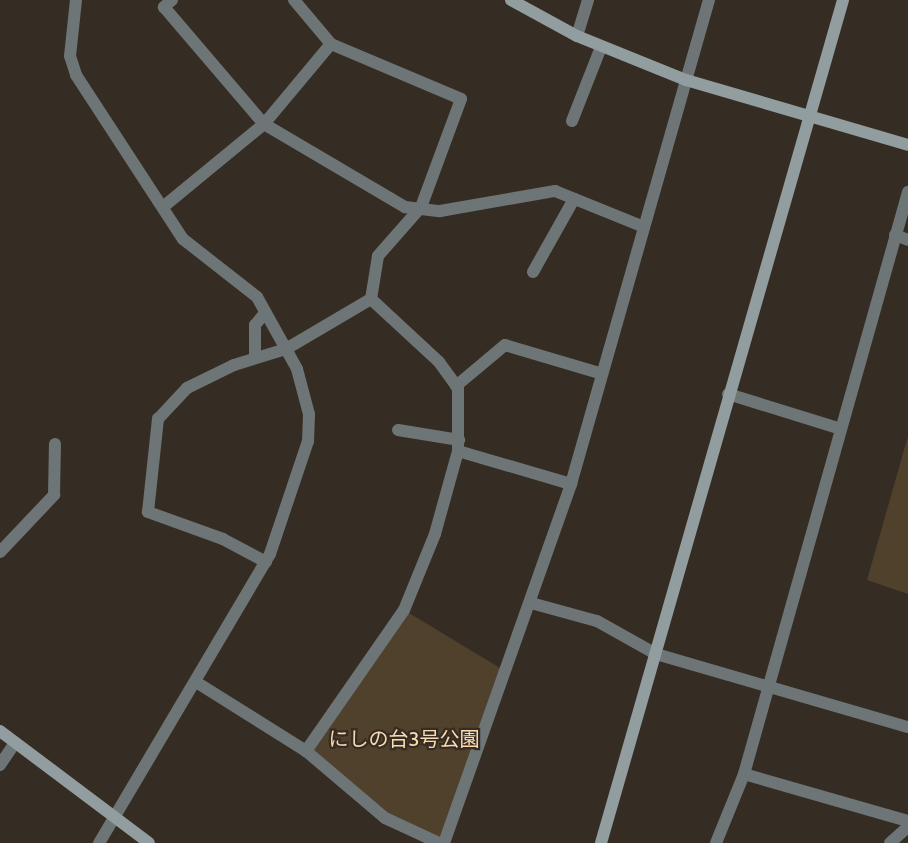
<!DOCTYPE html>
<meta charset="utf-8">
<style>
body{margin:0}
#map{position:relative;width:908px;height:843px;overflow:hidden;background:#352d23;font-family:Cabin,"Noto Sans JP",sans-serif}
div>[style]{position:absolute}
.green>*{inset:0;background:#50412c}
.street>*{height:12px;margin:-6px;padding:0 6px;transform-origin:6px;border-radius:6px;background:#6e7576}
.secondary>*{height:12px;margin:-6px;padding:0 6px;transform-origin:6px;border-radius:6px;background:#919d9f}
span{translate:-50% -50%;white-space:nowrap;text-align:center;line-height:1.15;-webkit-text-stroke:4.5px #352d23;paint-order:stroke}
.park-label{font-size:20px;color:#fddaad}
</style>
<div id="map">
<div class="green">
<div style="clip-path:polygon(908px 436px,908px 594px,867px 580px)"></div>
<div style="clip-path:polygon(404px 610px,505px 671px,444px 843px,385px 818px,306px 751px)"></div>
</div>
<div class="street">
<div style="left:76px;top:0;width:56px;rotate:96.1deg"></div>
<div style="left:70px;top:56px;width:20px;rotate:72deg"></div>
<div style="left:76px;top:75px;width:196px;rotate:56.9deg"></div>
<div style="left:183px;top:239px;width:94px;rotate:38.1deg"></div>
<div style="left:257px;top:297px;width:82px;rotate:60.9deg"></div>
<div style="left:297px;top:369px;width:47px;rotate:75.1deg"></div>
<div style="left:309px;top:414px;width:27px;rotate:92deg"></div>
<div style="left:308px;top:441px;width:119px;rotate:108.6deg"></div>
<div style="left:270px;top:554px;width:336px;rotate:120.6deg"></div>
<div style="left:172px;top:0;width:11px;rotate:139deg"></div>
<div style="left:164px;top:7px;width:154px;rotate:49.5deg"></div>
<div style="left:264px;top:124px;width:164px;rotate:30.5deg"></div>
<div style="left:405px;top:207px;width:35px;rotate:7deg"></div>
<div style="left:440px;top:211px;width:117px;rotate:-9.9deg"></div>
<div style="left:555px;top:191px;width:96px;rotate:22deg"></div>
<div style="left:294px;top:0;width:57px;rotate:49.9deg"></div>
<div style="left:331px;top:44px;width:141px;rotate:22.9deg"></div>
<div style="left:461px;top:99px;width:115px;rotate:110.3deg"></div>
<div style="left:421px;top:207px;width:65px;rotate:131.3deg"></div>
<div style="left:378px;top:256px;width:44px;rotate:99.2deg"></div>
<div style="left:577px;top:36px;width:38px;rotate:-73deg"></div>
<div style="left:572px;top:121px;width:79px;rotate:-68.6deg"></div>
<div style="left:163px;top:207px;width:131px;rotate:-39.4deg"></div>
<div style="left:264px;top:124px;width:104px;rotate:-50.1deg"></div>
<div style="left:895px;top:235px;width:14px;rotate:21deg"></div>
<div style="left:533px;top:272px;width:84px;rotate:-60.7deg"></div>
<div style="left:255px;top:358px;width:33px;rotate:-90deg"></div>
<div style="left:255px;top:325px;width:16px;rotate:-50deg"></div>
<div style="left:456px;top:386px;width:64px;rotate:-39.9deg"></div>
<div style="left:505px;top:345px;width:101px;rotate:16.6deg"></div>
<div style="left:728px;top:394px;width:115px;rotate:17.2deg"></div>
<div style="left:398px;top:430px;width:62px;rotate:9.3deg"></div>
<div style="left:458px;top:451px;width:118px;rotate:16.3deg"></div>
<div style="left:0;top:552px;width:79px;rotate:-46.5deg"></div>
<div style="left:54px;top:495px;width:51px;rotate:-88.9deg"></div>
<div style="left:266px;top:562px;width:49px;rotate:-151.9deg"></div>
<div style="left:223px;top:539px;width:80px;rotate:-160.2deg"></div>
<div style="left:148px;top:512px;width:94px;rotate:-83.9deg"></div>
<div style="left:158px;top:419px;width:42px;rotate:-46.9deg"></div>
<div style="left:187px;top:388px;width:52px;rotate:-26.1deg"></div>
<div style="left:234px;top:365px;width:54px;rotate:-17.1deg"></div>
<div style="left:286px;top:349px;width:99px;rotate:-30.5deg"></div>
<div style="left:371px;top:299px;width:93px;rotate:42.8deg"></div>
<div style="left:439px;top:362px;width:32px;rotate:54deg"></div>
<div style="left:458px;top:388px;width:63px;rotate:90deg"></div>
<div style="left:458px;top:451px;width:86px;rotate:105.5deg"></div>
<div style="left:435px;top:534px;width:82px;rotate:112.2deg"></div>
<div style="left:404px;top:610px;width:172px;rotate:124.8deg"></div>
<div style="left:531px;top:603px;width:68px;rotate:15.3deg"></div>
<div style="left:597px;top:621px;width:68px;rotate:29.2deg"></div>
<div style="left:656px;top:654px;width:262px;rotate:16.2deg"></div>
<div style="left:196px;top:682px;width:130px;rotate:32.1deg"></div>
<div style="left:306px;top:751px;width:104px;rotate:40.3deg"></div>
<div style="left:385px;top:818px;width:60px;rotate:24.8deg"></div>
<div style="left:0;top:765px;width:27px;rotate:-56deg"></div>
<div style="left:744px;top:774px;width:171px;rotate:16deg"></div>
<div style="left:444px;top:843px;width:381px;rotate:-70.5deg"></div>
<div style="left:571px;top:484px;width:503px;rotate:-74.09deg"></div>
<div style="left:716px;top:843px;width:74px;rotate:-67.9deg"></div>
<div style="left:744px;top:774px;width:605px;rotate:-74.26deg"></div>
<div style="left:890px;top:843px;width:24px;rotate:-42deg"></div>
</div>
<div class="secondary">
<div style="left:511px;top:0;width:75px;rotate:28.6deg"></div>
<div style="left:577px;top:36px;width:118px;rotate:22deg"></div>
<div style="left:686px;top:80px;width:231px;rotate:16.3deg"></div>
<div style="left:0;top:731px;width:186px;rotate:36.9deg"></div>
<div style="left:601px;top:843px;width:877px;rotate:-73.98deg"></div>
</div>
<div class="park-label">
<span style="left:404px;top:739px">にしの台3号公園</span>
</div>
</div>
